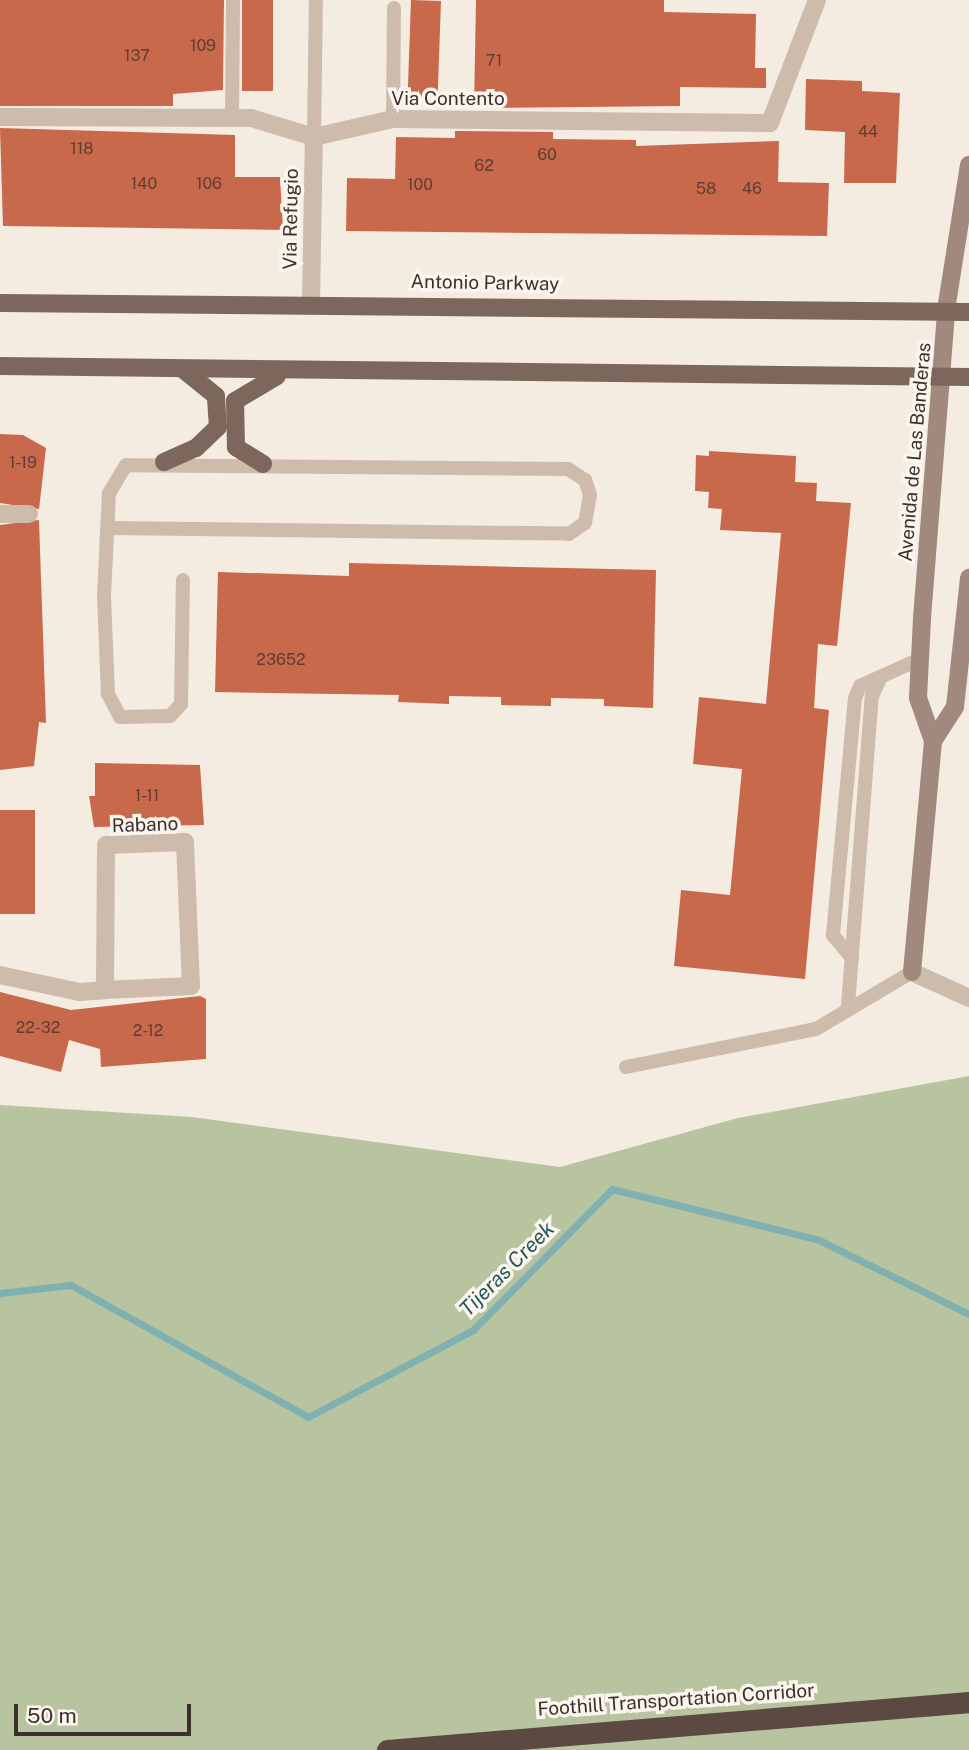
<!DOCTYPE html>
<style>
body{margin:0}
#map{position:relative;width:969px;height:1750px;overflow:hidden;background:#f4ebe1;font-family:"Public Sans",sans-serif}
div>[style]{position:absolute}
.green>*{inset:0;background:#b8c4a0}
.stream>*{height:7px;margin:-3.5px;padding:0 3.5px;transform-origin:3.5px;border-radius:3.5px;background:#7fb0b2}
.building>*{inset:0;background:#c8694b;transform-origin:0 0}
.lane>*{height:14px;margin:-7px;padding:0 7px;transform-origin:7px;border-radius:7px;background:#cdbbac}
.street>*{height:18px;margin:-9px;padding:0 9px;transform-origin:9px;border-radius:9px;background:#cdbbac}
.secondary>*{height:18px;margin:-9px;padding:0 9px;transform-origin:9px;border-radius:9px;background:#a18a7d}
.primary>*{height:18px;margin:-9px;padding:0 9px;transform-origin:9px;border-radius:9px;background:#7d675c}
.highway>*{height:21px;margin:-10.5px;padding:0 10.5px;transform-origin:10.5px;border-radius:10.5px;background:#5c4a42}
span{translate:-50% -50%;white-space:nowrap;text-align:center;line-height:1.15;-webkit-text-stroke:7px #fbf5ee;paint-order:stroke}
.number-label{font-size:16px;color:#5e3e33}
.number-label span{-webkit-text-stroke-width:0}
.street-label{font-size:19px;color:#3b302b}
.water-label{font-size:21px;color:#1f5a5e;font-style:italic}
.scale{position:absolute;left:14px;top:1704px;width:177px;height:32px;box-sizing:border-box;border:4px solid #3b302b;border-top:0;padding-left:9px;font-size:21px;line-height:24px;white-space:nowrap;color:#3b302b;-webkit-text-stroke:5px #fbf5ee;paint-order:stroke}
</style>
<div id="map">
<div class="green">
<div style="clip-path:polygon(969px 1076px,969px 1750px,0 1750px,0 1105px,192px 1117px,560px 1167px,738px 1118px)"></div>
</div>
<div class="stream">
<div style="left:0;top:1293px;width:71px;rotate:-6.4deg"></div>
<div style="left:71px;top:1285px;width:271px;rotate:29.1deg"></div>
<div style="left:308px;top:1417px;width:187px;rotate:-27.8deg"></div>
<div style="left:473px;top:1330px;width:198px;rotate:-45.4deg"></div>
<div style="left:612px;top:1189px;width:213px;rotate:13.8deg"></div>
<div style="left:819px;top:1240px;width:167px;rotate:26.3deg"></div>
</div>
<div class="building">
<div style="clip-path:polygon(0 0,224px 0,223px 90px,173px 94px,173px 106px,0 106px)"></div>
<div style="left:242px;top:0;width:31px;height:91px"></div>
<div style="left:411px;top:0;width:30px;height:96px;rotate:2deg"></div>
<div style="clip-path:polygon(476px 0,664px 0,664px 12px,756px 14px,755px 68px,766px 68px,766px 88px,680px 87px,680px 106px,474px 108px)"></div>
<div style="clip-path:polygon(806px 79px,862px 81px,862px 91px,900px 93px,896px 183px,844px 183px,845px 132px,805px 130px)"></div>
<div style="clip-path:polygon(0 128px,235px 135px,235px 177px,280px 177px,283px 230px,3px 226px)"></div>
<div style="clip-path:polygon(455px 131px,553px 132px,553px 139px,636px 140px,636px 146px,779px 141px,778px 182px,829px 183px,827px 236px,346px 231px,347px 178px,395px 179px,396px 137px,455px 138px)"></div>
<div style="clip-path:polygon(0 434px,23px 435px,46px 448px,39px 509px,0 503px)"></div>
<div style="clip-path:polygon(709px 451px,796px 456px,795px 482px,817px 483px,816px 501px,851px 503px,837px 646px,818px 644px,814px 708px,829px 710px,805px 979px,674px 966px,681px 890px,730px 895px,742px 769px,693px 764px,699px 697px,766px 704px,781px 533px,720px 530px,722px 509px,708px 508px,709px 492px,695px 491px,696px 455px,709px 456px)"></div>
<div style="clip-path:polygon(39px 520px,46px 723px,39px 722px,34px 766px,0 770px,0 525px)"></div>
<div style="clip-path:polygon(349px 563px,656px 570px,653px 708px,604px 706px,604px 699px,551px 698px,551px 706px,501px 705px,501px 697px,449px 696px,449px 704px,398px 702px,399px 695px,215px 692px,218px 572px,349px 576px)"></div>
<div style="clip-path:polygon(95px 763px,200px 765px,204px 825px,94px 827px,89px 796px,95px 796px)"></div>
<div style="left:0;top:810px;width:35px;height:104px"></div>
<div style="clip-path:polygon(0 992px,71px 1010px,200px 996px,206px 999px,206px 1059px,101px 1067px,100px 1049px,69px 1040px,61px 1072px,0 1056px)"></div>
</div>
<div class="lane">
<div style="left:232px;top:118px;width:116px;rotate:-89.5deg"></div>
<div style="left:393px;top:119px;width:111px;rotate:-89.5deg"></div>
<div style="left:314px;top:137px;width:137px;rotate:-89.2deg"></div>
<div style="left:109px;top:528px;width:460px;rotate:0.7deg"></div>
<div style="left:569px;top:534px;width:19px;rotate:-35deg"></div>
<div style="left:585px;top:523px;width:28px;rotate:-80deg"></div>
<div style="left:590px;top:495px;width:16px;rotate:-108deg"></div>
<div style="left:585px;top:480px;width:20px;rotate:-147deg"></div>
<div style="left:568px;top:469px;width:442px;rotate:-179.5deg"></div>
<div style="left:126px;top:465px;width:33px;rotate:121deg"></div>
<div style="left:109px;top:493px;width:103px;rotate:92.8deg"></div>
<div style="left:104px;top:596px;width:98px;rotate:87.7deg"></div>
<div style="left:108px;top:694px;width:26px;rotate:62deg"></div>
<div style="left:120px;top:717px;width:50px;rotate:-1.1deg"></div>
<div style="left:170px;top:716px;width:16px;rotate:-47deg"></div>
<div style="left:181px;top:704px;width:124px;rotate:-89.1deg"></div>
<div style="left:852px;top:958px;width:30px;rotate:-130deg"></div>
<div style="left:833px;top:935px;width:238px;rotate:-84.7deg"></div>
<div style="left:855px;top:698px;width:13px;rotate:-67deg"></div>
<div style="left:860px;top:686px;width:66px;rotate:-24.2deg"></div>
<div style="left:848px;top:1005px;width:310px;rotate:-85.6deg"></div>
<div style="left:872px;top:696px;width:19px;rotate:-65deg"></div>
<div style="left:626px;top:1067px;width:194px;rotate:-11.3deg"></div>
<div style="left:816px;top:1029px;width:112px;rotate:-30.7deg"></div>
</div>
<div class="street">
<div style="left:0;top:117px;width:251px;rotate:0.2deg"></div>
<div style="left:251px;top:118px;width:66px;rotate:16.8deg"></div>
<div style="left:314px;top:137px;width:81px;rotate:-12.8deg"></div>
<div style="left:393px;top:119px;width:377px;rotate:0.6deg"></div>
<div style="left:770px;top:123px;width:132px;rotate:-69.1deg"></div>
<div style="left:311px;top:302px;width:165px;rotate:-89deg"></div>
<div style="left:0;top:514px;width:29px"></div>
<div style="left:912px;top:972px;width:63px;rotate:24.5deg"></div>
<div style="left:0;top:975px;width:81px;rotate:12.1deg"></div>
<div style="left:79px;top:992px;width:26px;rotate:-4deg"></div>
<div style="left:105px;top:990px;width:86px;rotate:-2.7deg"></div>
<div style="left:191px;top:986px;width:144px;rotate:-92.4deg"></div>
<div style="left:185px;top:842px;width:79px;rotate:177.8deg"></div>
<div style="left:106px;top:845px;width:145px;rotate:90.4deg"></div>
</div>
<div class="secondary">
<div style="left:933px;top:741px;width:40px;rotate:-57.1deg"></div>
<div style="left:955px;top:707px;width:130px;rotate:-83.8deg"></div>
<div style="left:912px;top:972px;width:232px;rotate:-84.8deg"></div>
<div style="left:933px;top:741px;width:46px;rotate:-109.2deg"></div>
<div style="left:918px;top:698px;width:80px;rotate:-87.1deg"></div>
<div style="left:922px;top:618px;width:309px;rotate:-85.5deg"></div>
<div style="left:946px;top:310px;width:147px;rotate:-81deg"></div>
</div>
<div class="primary">
<div style="left:0;top:303px;width:969px;rotate:0.53deg"></div>
<div style="left:0;top:366px;width:969px;rotate:0.65deg"></div>
<div style="left:164px;top:462px;width:35px;rotate:-24deg"></div>
<div style="left:196px;top:448px;width:30px;rotate:-44deg"></div>
<div style="left:218px;top:427px;width:31px;rotate:-94deg"></div>
<div style="left:216px;top:396px;width:41px;rotate:-140.9deg"></div>
<div style="left:263px;top:464px;width:32px;rotate:-148deg"></div>
<div style="left:236px;top:447px;width:46px;rotate:-91.2deg"></div>
<div style="left:235px;top:401px;width:49px;rotate:-30.8deg"></div>
</div>
<div class="highway">
<div style="left:387px;top:1750px;width:584px;rotate:-4.71deg"></div>
</div>
<div class="number-label">
<span style="left:203px;top:46px">109</span>
<span style="left:137px;top:56px">137</span>
<span style="left:494px;top:61px">71</span>
<span style="left:868px;top:132px">44</span>
<span style="left:82px;top:149px">118</span>
<span style="left:547px;top:155px">60</span>
<span style="left:484px;top:166px">62</span>
<span style="left:144px;top:184px">140</span>
<span style="left:209px;top:184px">106</span>
<span style="left:420px;top:185px">100</span>
<span style="left:706px;top:189px">58</span>
<span style="left:752px;top:189px">46</span>
<span style="left:23px;top:463px">1-19</span>
<span style="left:281px;top:660px">23652</span>
<span style="left:147px;top:796px">1-11</span>
<span style="left:38px;top:1028px">22-32</span>
<span style="left:148px;top:1031px">2-12</span>
</div>
<div class="street-label">
<span style="left:448px;top:99px">Via Contento</span>
<span style="left:291px;top:219px;rotate:-89deg">Via Refugio</span>
<span style="left:485px;top:283px;rotate:1deg">Antonio Parkway</span>
<span style="left:915px;top:452px;rotate:-85deg">Avenida de Las Banderas</span>
<span style="left:145px;top:825px;rotate:-2deg">Rabano</span>
<span style="left:676px;top:1700px;rotate:-4deg">Foothill Transportation Corridor</span>
</div>
<div class="water-label">
<span style="left:507px;top:1269px;rotate:-45deg">Tijeras Creek</span>
</div>
<div class="scale">50 m</div>
</div>
